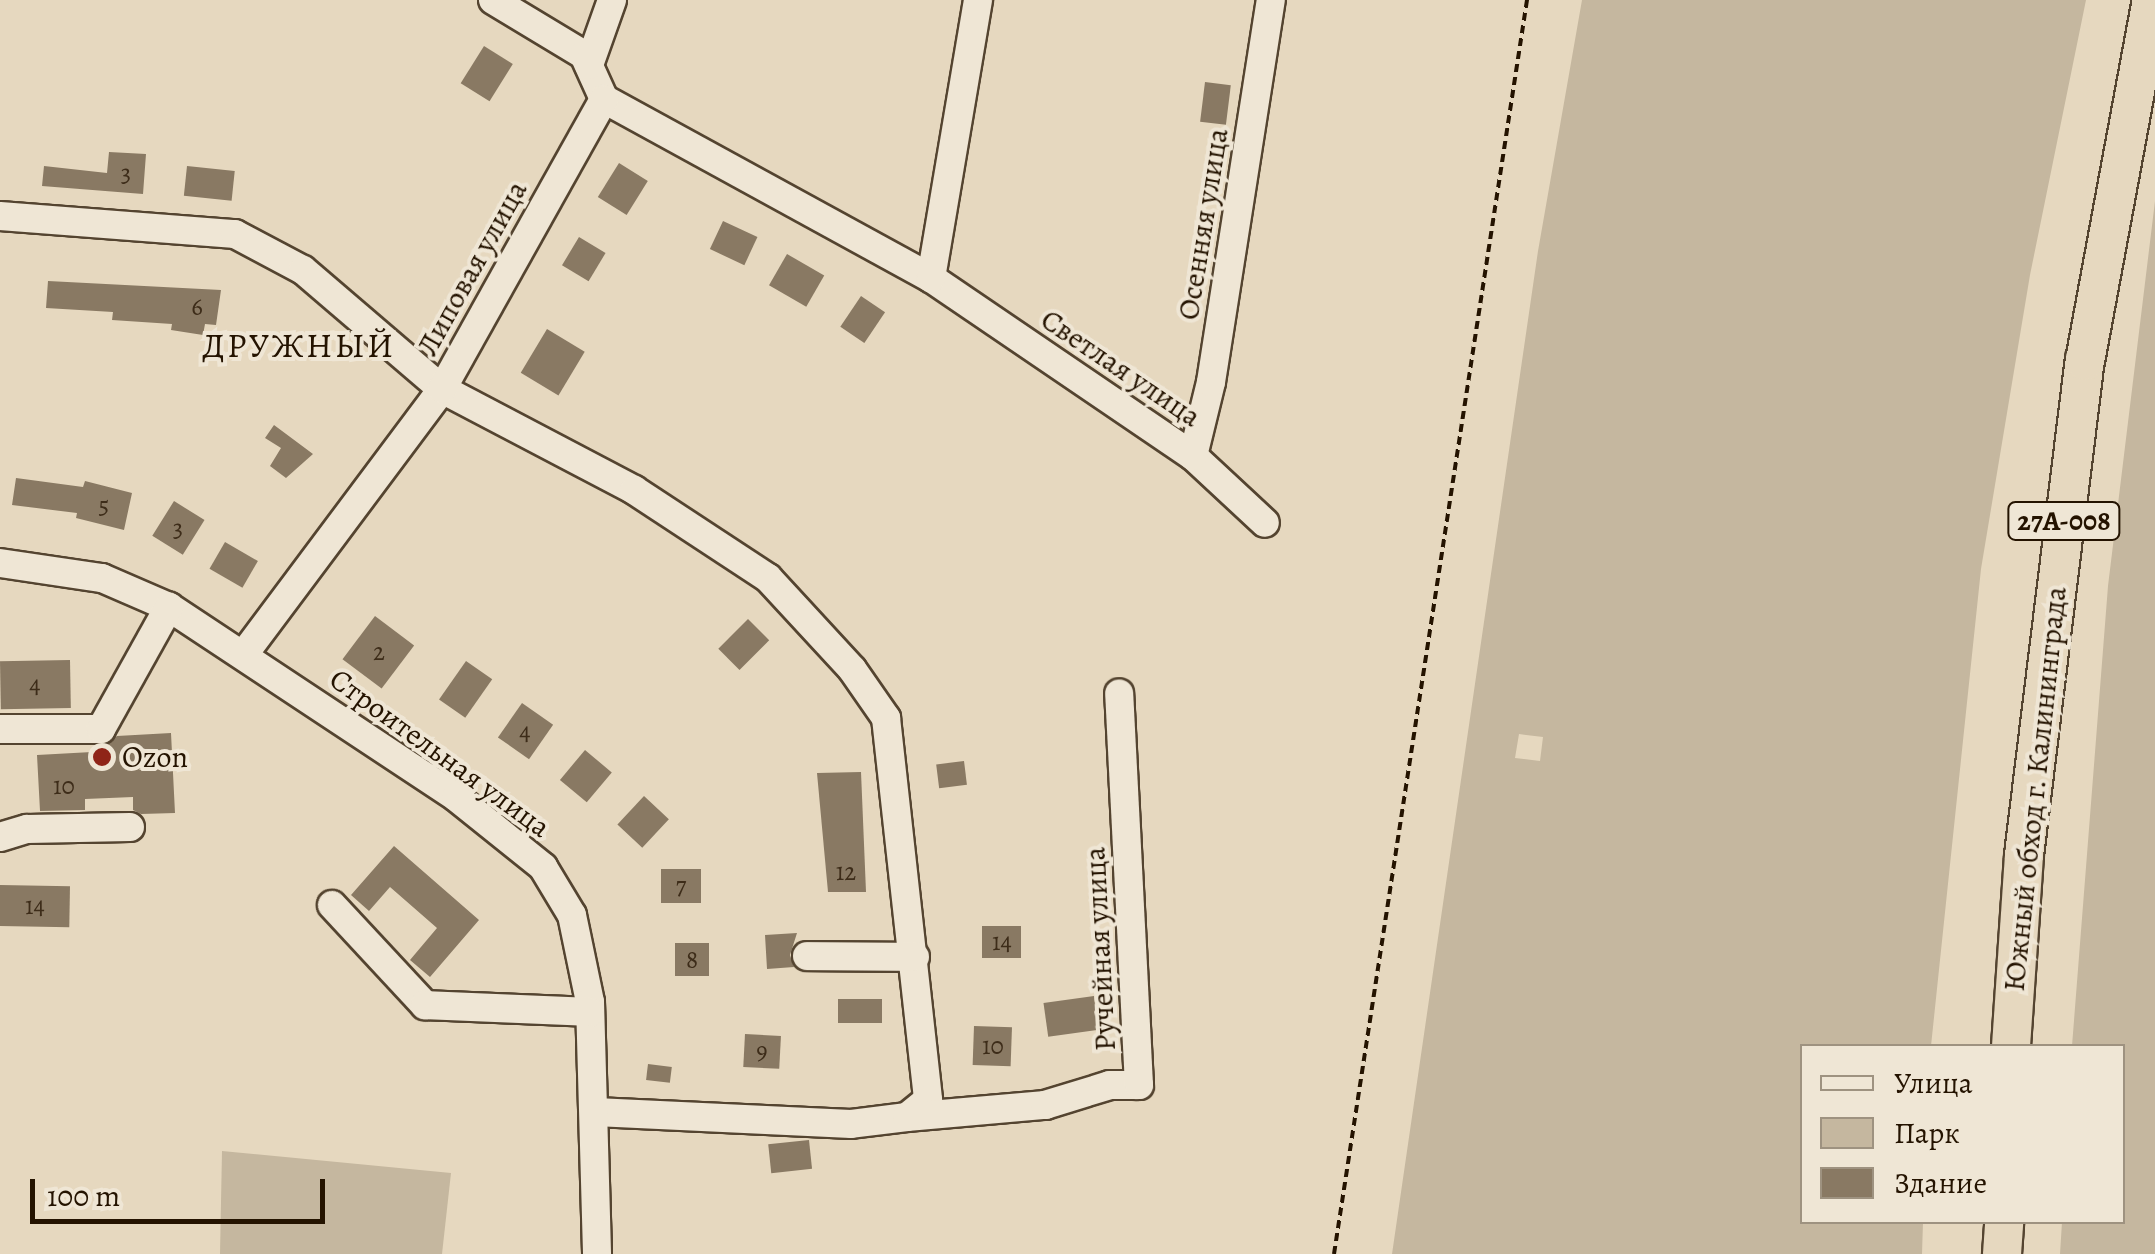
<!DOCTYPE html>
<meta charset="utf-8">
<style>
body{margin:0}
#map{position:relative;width:2155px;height:1254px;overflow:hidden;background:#e6d8bf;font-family:Alegreya,serif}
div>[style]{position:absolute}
.green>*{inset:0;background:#c5b79f}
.building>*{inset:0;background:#897963;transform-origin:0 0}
.path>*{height:4px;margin-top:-2px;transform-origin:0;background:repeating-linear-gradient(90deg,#241300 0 8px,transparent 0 13px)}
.roads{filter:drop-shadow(2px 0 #544430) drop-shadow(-2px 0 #544430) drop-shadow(0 2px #544430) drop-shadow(0 -2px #544430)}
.minor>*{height:28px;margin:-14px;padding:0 14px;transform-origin:14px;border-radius:14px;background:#efe6d5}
.highway>*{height:38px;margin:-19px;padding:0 19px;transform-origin:19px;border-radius:19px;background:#e6d8bf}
.dots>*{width:28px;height:28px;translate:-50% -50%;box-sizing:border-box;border:5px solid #efe6d5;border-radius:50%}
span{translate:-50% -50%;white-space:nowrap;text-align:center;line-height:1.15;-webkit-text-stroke:8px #efe6d5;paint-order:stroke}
.number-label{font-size:25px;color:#3d2c19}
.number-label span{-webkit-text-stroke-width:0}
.shield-label span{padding:2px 8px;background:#efe6d5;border:2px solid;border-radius:8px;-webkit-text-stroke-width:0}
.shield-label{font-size:28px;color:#241300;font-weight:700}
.street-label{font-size:30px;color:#241300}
.poi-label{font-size:30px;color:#241300}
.left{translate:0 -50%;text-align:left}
.quarter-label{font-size:35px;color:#241300;letter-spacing:2.5px}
.legend{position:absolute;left:1800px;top:1044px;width:325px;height:180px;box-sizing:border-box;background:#efe6d5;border:2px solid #9e9280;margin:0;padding:12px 18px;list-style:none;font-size:30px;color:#241300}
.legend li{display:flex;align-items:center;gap:20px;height:50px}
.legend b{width:50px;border:2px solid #9e9280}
.scale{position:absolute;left:30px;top:1179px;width:295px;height:45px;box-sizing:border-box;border:5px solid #241300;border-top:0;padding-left:12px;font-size:30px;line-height:35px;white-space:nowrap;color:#241300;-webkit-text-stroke:8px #efe6d5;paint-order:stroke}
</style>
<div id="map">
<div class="green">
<div style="clip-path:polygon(evenodd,1582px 0,2086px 0,2030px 275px,1981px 569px,1931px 1046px,1802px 1046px,1802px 1222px,1923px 1222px,1922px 1254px,1392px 1254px,1538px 251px,1582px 0,1519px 734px,1543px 737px,1540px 761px,1515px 758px,1519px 734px)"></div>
<div style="clip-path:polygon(2155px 201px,2155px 1254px,2060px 1254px,2062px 1222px,2122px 1222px,2122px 1046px,2072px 1046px,2108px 586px)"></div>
<div style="clip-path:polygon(222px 1151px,451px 1173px,442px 1254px,220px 1254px)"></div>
</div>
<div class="building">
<div style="left:484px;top:46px;width:34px;height:44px;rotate:32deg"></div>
<div style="left:1205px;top:82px;width:26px;height:40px;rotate:7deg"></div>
<div style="clip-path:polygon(109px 152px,146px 154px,143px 194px,42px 186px,44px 166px,107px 173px)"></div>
<div style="left:619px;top:163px;width:34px;height:40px;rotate:32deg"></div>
<div style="left:187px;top:166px;width:48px;height:30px;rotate:6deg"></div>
<div style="left:723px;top:221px;width:38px;height:31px;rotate:25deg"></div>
<div style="left:579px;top:237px;width:31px;height:33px;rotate:31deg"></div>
<div style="left:787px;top:254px;width:43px;height:36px;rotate:30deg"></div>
<div style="clip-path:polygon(48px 281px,221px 290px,216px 325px,205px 324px,203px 335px,171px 330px,172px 324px,112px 320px,113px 312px,46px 308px)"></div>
<div style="left:861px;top:296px;width:29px;height:37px;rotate:34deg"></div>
<div style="left:547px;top:329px;width:44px;height:51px;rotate:31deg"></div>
<div style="clip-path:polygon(274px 425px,313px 454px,286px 478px,270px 466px,281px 448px,265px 438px)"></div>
<div style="clip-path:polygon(16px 478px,83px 487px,85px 481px,132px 493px,124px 530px,76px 518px,77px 513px,12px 505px)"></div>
<div style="left:174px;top:501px;width:36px;height:41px;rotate:32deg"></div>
<div style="left:225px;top:542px;width:38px;height:31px;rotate:30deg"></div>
<div style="left:375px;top:616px;width:49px;height:54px;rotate:37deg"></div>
<div style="left:748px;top:619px;width:30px;height:42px;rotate:45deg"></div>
<div style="left:70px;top:660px;width:48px;height:70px;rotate:89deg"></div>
<div style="left:466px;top:661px;width:32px;height:47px;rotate:35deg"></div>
<div style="left:522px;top:703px;width:38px;height:42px;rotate:35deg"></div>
<div style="clip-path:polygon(171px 733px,175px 813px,141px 814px,133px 810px,133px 797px,85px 799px,85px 810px,40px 811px,37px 755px,92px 752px,117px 736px)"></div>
<div style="left:585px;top:750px;width:35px;height:39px;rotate:40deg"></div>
<div style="left:964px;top:761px;width:24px;height:28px;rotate:83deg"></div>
<div style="clip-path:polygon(861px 772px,866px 892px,828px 892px,817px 773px)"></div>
<div style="left:644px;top:796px;width:34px;height:39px;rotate:43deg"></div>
<div style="clip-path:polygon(394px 846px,479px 920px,430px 977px,410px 960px,437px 928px,390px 887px,369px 911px,351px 895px)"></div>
<div style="left:701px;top:869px;width:34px;height:40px;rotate:90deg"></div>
<div style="left:0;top:885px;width:70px;height:41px;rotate:1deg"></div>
<div style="left:982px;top:926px;width:39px;height:32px"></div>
<div style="clip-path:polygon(797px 933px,790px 955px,794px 967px,767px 969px,765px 935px)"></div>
<div style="left:675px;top:943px;width:34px;height:33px"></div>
<div style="left:1094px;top:996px;width:34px;height:51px;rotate:82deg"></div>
<div style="left:838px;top:999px;width:44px;height:24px"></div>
<div style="left:974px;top:1026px;width:38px;height:39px;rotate:2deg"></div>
<div style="left:745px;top:1034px;width:36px;height:33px;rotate:3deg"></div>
<div style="left:648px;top:1064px;width:24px;height:16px;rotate:7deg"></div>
<div style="left:809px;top:1140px;width:29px;height:41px;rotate:84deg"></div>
</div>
<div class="path">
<div style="left:1334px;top:1254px;width:1269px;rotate:-81.25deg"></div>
</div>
<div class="roads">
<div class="minor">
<div style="left:493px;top:0;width:106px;rotate:31.1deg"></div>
<div style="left:584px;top:55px;width:48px;rotate:65.6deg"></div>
<div style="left:589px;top:65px;width:69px;rotate:-70.5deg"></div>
<div style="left:604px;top:99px;width:373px;rotate:28.7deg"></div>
<div style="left:931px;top:278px;width:317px;rotate:34.2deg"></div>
<div style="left:1193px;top:456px;width:98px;rotate:42.9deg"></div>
<div style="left:0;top:216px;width:236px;rotate:4.4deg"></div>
<div style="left:235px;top:234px;width:77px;rotate:27.9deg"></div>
<div style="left:303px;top:270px;width:183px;rotate:40.6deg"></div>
<div style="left:442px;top:389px;width:217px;rotate:27.7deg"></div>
<div style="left:634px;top:490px;width:160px;rotate:33.3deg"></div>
<div style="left:768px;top:578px;width:124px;rotate:47.3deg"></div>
<div style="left:852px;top:669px;width:60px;rotate:55.2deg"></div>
<div style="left:886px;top:718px;width:384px;rotate:83.7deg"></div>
<div style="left:928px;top:1100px;width:27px;rotate:141deg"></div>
<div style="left:907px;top:1117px;width:56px;rotate:172.9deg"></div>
<div style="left:851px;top:1124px;width:256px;rotate:-177.3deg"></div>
<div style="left:931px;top:278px;width:282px;rotate:-80.4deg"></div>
<div style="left:1193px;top:456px;width:76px;rotate:-76.3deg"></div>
<div style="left:1211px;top:382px;width:387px;rotate:-81.1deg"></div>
<div style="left:0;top:563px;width:103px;rotate:8.4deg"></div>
<div style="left:102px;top:578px;width:73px;rotate:23.4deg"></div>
<div style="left:169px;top:607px;width:344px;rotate:33.5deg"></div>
<div style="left:456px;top:797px;width:112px;rotate:38.8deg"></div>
<div style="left:543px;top:867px;width:56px;rotate:58.9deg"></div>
<div style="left:572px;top:915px;width:89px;rotate:78.3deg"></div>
<div style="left:590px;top:1002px;width:252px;rotate:88.4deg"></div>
<div style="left:244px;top:654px;width:331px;rotate:-53.2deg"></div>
<div style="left:442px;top:389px;width:332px;rotate:-60.8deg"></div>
<div style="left:0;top:729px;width:101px"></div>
<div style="left:101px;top:729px;width:140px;rotate:-60.9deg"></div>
<div style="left:0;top:837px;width:28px;rotate:-17deg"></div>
<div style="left:27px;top:829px;width:103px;rotate:-1.1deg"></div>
<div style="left:332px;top:905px;width:137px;rotate:47.1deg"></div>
<div style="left:425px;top:1005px;width:165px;rotate:2.4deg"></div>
<div style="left:807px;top:956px;width:108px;rotate:0.5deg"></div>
<div style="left:907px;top:1117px;width:139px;rotate:-5deg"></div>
<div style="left:1045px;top:1105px;width:68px;rotate:-17.1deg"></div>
<div style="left:1110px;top:1085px;width:29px"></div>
<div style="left:1139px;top:1085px;width:392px;rotate:-92.9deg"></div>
</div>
<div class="highway">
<div style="left:2011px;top:1046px;width:191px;rotate:-86.1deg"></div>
<div style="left:2024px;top:855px;width:498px;rotate:-83deg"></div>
<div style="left:2085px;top:361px;width:367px;rotate:-79.5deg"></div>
<div style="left:2002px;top:1254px;width:32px;rotate:-86deg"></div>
</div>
</div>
<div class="dots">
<div style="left:102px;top:757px;background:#8f2418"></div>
</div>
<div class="number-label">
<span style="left:126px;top:173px">3</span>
<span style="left:197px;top:307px">6</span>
<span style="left:104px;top:505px">5</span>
<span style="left:178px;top:528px">3</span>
<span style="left:379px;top:652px">2</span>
<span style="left:35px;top:685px">4</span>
<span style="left:525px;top:732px">4</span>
<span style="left:64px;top:786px">10</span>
<span style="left:846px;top:872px">12</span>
<span style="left:681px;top:886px">7</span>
<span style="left:35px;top:906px">14</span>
<span style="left:1002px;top:942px">14</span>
<span style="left:692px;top:960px">8</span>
<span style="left:993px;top:1046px">10</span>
<span style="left:762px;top:1051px">9</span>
</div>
<div class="shield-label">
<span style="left:2064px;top:521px">27А-008</span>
</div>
<div class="street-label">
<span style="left:1203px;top:224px;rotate:-81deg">Осенняя улица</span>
<span style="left:472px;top:268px;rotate:-61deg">Липовая улица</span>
<span style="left:1121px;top:368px;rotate:34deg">Светлая улица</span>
<span style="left:440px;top:753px;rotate:36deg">Строительная улица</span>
<span style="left:2035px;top:789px;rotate:-84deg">Южный обход г. Калининграда</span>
<span style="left:1100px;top:949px;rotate:-93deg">Ручейная улица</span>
</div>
<div class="poi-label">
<span class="left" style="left:122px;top:757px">Ozon</span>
</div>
<div class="quarter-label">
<span style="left:299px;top:345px">ДРУЖНЫЙ</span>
</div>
<ul class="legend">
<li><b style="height:12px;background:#efe6d5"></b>Улица</li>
<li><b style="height:28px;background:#c5b79f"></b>Парк</li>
<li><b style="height:28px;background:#897963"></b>Здание</li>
</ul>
<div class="scale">100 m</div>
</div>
